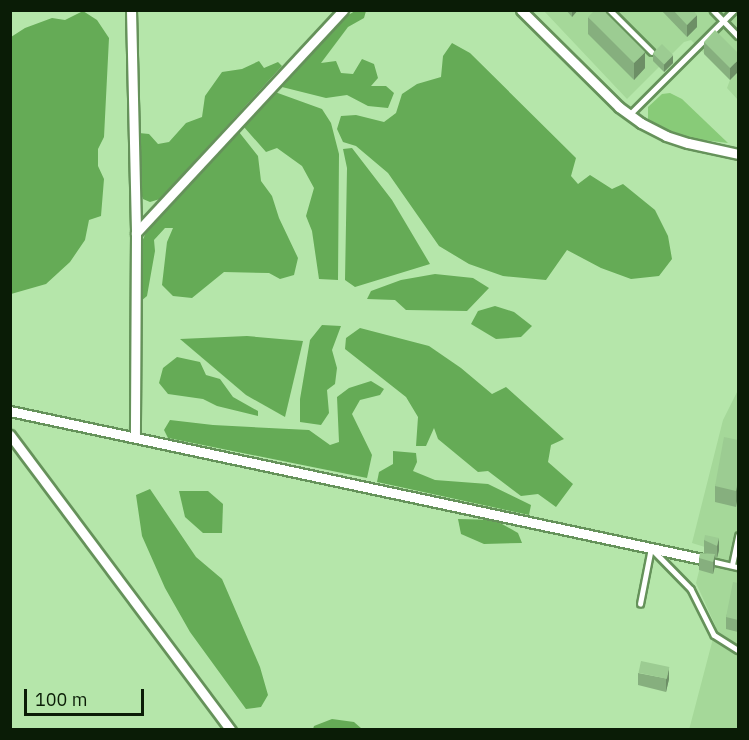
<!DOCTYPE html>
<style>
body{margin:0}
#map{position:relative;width:749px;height:740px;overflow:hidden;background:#b5e6aa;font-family:"IBM Plex Sans",sans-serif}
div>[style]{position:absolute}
.built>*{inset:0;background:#a5d899}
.green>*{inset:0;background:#88cb78}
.forest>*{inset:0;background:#65ab56}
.roads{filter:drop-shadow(2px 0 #65925a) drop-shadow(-2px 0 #65925a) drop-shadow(0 2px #65925a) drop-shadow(0 -2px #65925a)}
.lane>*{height:4.5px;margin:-2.25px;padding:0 2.25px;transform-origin:2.25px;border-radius:2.25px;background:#fff}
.street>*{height:9px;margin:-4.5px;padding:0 4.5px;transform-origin:4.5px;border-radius:4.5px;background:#fff}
.wall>*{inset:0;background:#86af7e}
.shaded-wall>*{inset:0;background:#6d8f66}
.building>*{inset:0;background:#9ccc92;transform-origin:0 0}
span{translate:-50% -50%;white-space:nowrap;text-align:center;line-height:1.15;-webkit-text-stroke:4.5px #b5e6aa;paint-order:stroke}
.frame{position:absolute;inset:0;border:12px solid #0a1c06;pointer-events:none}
.scale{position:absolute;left:24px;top:689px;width:120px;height:27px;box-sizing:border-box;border:3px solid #0a1c06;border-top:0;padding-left:8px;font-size:18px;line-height:21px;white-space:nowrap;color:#0a1c06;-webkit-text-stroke:4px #b5e6aa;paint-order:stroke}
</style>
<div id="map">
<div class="built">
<div style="clip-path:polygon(544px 11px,738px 11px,738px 100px,727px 88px,730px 80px,691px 40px,684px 42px,627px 99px)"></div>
<div style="clip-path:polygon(738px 390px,738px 729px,689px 730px,716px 627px,696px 583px,705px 547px,692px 543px,723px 420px)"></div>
</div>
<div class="green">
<div style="clip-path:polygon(670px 93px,682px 99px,728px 143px,694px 139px,654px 125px,648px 119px,648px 107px,662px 94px)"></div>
</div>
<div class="forest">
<div style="clip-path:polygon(83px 11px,97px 20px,109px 38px,104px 137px,98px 149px,98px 166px,104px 179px,101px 216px,89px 220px,85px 240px,70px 262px,46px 284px,11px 294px,11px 37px,25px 28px,52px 18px,65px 20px)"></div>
<div style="clip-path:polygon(355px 11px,366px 11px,364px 18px,348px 27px,321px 63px,336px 61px,341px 73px,353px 74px,362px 59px,374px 64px,378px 78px,371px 86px,386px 86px,394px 93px,388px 108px,368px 106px,347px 95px,326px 98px,282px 87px,345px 17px)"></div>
<div style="clip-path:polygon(452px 43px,470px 53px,576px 158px,571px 176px,578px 184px,590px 175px,612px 189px,623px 184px,655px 210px,668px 236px,672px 259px,659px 276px,631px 279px,601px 268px,567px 250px,546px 280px,503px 276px,469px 264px,439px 246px,388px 173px,356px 146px,343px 142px,337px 129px,341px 116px,356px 115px,384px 122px,396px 113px,402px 94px,417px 84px,441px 77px,443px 56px)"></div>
<div style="clip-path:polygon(259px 61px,264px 68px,278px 62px,282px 66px,160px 199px,150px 202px,143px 199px,139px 188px,139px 133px,149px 134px,158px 144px,169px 142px,186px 123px,202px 117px,205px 96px,222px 72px,242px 69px)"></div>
<div style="clip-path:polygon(275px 92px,322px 109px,331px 123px,339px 154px,338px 280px,319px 279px,312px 231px,306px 216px,314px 188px,302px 166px,277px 148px,266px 152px,244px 127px)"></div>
<div style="clip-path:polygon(239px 132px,258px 156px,261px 181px,272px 196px,279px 218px,298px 258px,294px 275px,280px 279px,269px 273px,224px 272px,192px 298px,173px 296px,162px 285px,167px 242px,173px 228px,165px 228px,154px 240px,155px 251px,147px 296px,141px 301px,140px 246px,148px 228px)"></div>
<div style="clip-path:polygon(352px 148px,392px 200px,430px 264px,355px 287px,345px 280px,347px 168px,343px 149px)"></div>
<div style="clip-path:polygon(435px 274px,473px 278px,489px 288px,467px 311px,406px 310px,395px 300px,367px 299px,371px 291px,401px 280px)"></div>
<div style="clip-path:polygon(495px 306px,514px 312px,532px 326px,521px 337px,496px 339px,471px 324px,478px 311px)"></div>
<div style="clip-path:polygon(322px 325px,341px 326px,332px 350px,337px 368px,335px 384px,327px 390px,329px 413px,321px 425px,300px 422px,300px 399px,310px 340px)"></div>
<div style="clip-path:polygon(360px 328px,429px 346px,461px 368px,492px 394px,506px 387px,564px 439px,551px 445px,548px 462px,573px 484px,556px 507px,538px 494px,521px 496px,488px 471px,478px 472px,438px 439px,434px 428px,426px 446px,416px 446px,418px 417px,406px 397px,345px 349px,346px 338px)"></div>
<div style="clip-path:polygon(247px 336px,303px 341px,285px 417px,246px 395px,180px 339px)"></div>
<div style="clip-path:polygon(177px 357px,200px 362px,206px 375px,220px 379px,233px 397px,258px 411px,258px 416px,217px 406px,203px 399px,168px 394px,159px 383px,163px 368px)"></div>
<div style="clip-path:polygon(371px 381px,384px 389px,380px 395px,360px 400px,352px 414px,372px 455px,367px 478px,168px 438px,164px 430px,170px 420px,213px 425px,309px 430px,330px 445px,339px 442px,337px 397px,349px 388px)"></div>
<div style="clip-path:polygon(393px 451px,416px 453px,417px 462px,413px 471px,435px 480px,488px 484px,531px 505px,529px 515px,377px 482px,379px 472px,393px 464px)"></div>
<div style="clip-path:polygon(150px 489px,196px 557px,222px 579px,260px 667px,268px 695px,261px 707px,246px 709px,190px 632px,165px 588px,142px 536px,136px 495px)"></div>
<div style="clip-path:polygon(179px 491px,208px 491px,223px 504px,222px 533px,203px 533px,185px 517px)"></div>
<div style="clip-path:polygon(458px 519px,495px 520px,518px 533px,522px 543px,484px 544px,461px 534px)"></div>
<div style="clip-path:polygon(332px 719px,354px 722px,362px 729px,313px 729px,314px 726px)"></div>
</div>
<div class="roads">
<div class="lane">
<div style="left:610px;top:10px;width:59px;rotate:45deg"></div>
<div style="left:713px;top:10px;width:36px;rotate:46deg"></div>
<div style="left:630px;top:114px;width:147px;rotate:-45deg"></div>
<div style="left:653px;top:550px;width:54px;rotate:45.7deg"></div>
<div style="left:691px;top:589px;width:51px;rotate:63.4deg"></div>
<div style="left:714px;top:635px;width:28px;rotate:32deg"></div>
<div style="left:711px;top:561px;width:28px;rotate:13deg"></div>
<div style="left:732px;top:565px;width:30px;rotate:-78deg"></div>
<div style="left:640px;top:604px;width:57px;rotate:-78.9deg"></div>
</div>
<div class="street">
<div style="left:131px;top:10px;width:223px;rotate:88.7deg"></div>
<div style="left:136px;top:233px;width:204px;rotate:90.3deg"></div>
<div style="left:521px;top:10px;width:138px;rotate:44.7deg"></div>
<div style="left:619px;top:107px;width:27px;rotate:36deg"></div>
<div style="left:641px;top:123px;width:28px;rotate:27deg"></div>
<div style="left:666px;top:136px;width:23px;rotate:18deg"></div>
<div style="left:688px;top:143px;width:51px;rotate:12.4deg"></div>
<div style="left:136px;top:233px;width:304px;rotate:-47.1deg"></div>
<div style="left:10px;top:411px;width:708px;rotate:12.07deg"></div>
<div style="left:10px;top:435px;width:369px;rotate:53.2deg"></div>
</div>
</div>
<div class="wall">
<div style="clip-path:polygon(566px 10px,578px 10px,572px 17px)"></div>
<div style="clip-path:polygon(661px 10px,693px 10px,697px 27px,687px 37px)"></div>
<div style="clip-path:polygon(588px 17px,645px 68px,634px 80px,588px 34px)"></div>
<div style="clip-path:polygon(704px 42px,738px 53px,730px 80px,704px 54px)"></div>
<div style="clip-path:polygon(653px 53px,673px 63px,664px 72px,653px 61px)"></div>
<div style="clip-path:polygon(738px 440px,736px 507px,715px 502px,715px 486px)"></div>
<div style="clip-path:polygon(719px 538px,719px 550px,717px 558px,715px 557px,715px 566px,713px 574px,699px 570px,699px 558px,707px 554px,704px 553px,704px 540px)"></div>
<div style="clip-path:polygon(738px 583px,738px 632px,726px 629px,726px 617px)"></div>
<div style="clip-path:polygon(638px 673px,669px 679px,666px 692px,638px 685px)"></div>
</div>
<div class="shaded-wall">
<div style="clip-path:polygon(572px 10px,578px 10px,572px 17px)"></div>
<div style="clip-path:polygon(697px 15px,697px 27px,687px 37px,687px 25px)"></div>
<div style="clip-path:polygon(645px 52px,645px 68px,634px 80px,634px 63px)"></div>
<div style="clip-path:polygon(673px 55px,673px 63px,664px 72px,664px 63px)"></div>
<div style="clip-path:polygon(738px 60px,738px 72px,730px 80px,730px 68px)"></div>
<div style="clip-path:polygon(738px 479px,738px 495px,736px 507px,736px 491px)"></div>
<div style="clip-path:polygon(719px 538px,719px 550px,717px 558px,717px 546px)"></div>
<div style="clip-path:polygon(715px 554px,715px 566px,713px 574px,713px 562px)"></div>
<div style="clip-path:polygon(669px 667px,669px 679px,666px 692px,666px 680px)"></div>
</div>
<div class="building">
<div style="clip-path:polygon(595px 10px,603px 10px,645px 52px,634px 63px,588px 17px)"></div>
<div style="clip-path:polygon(673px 10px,693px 10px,697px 15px,687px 25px)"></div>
<div style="clip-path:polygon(715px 30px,738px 53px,738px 60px,730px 68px,704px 42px)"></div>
<div style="left:662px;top:44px;width:16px;height:13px;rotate:45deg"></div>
<div style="clip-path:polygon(724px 437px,738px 440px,738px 479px,736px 491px,715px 486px)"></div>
<div style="clip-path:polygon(705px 535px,719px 538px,717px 546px,704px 540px)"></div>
<div style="clip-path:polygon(700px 553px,715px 554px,713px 562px,699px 558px)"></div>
<div style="clip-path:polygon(733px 582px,738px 583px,738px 620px,726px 617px)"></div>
<div style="left:641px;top:661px;width:29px;height:12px;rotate:12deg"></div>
</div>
<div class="frame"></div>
<div class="scale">100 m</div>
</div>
